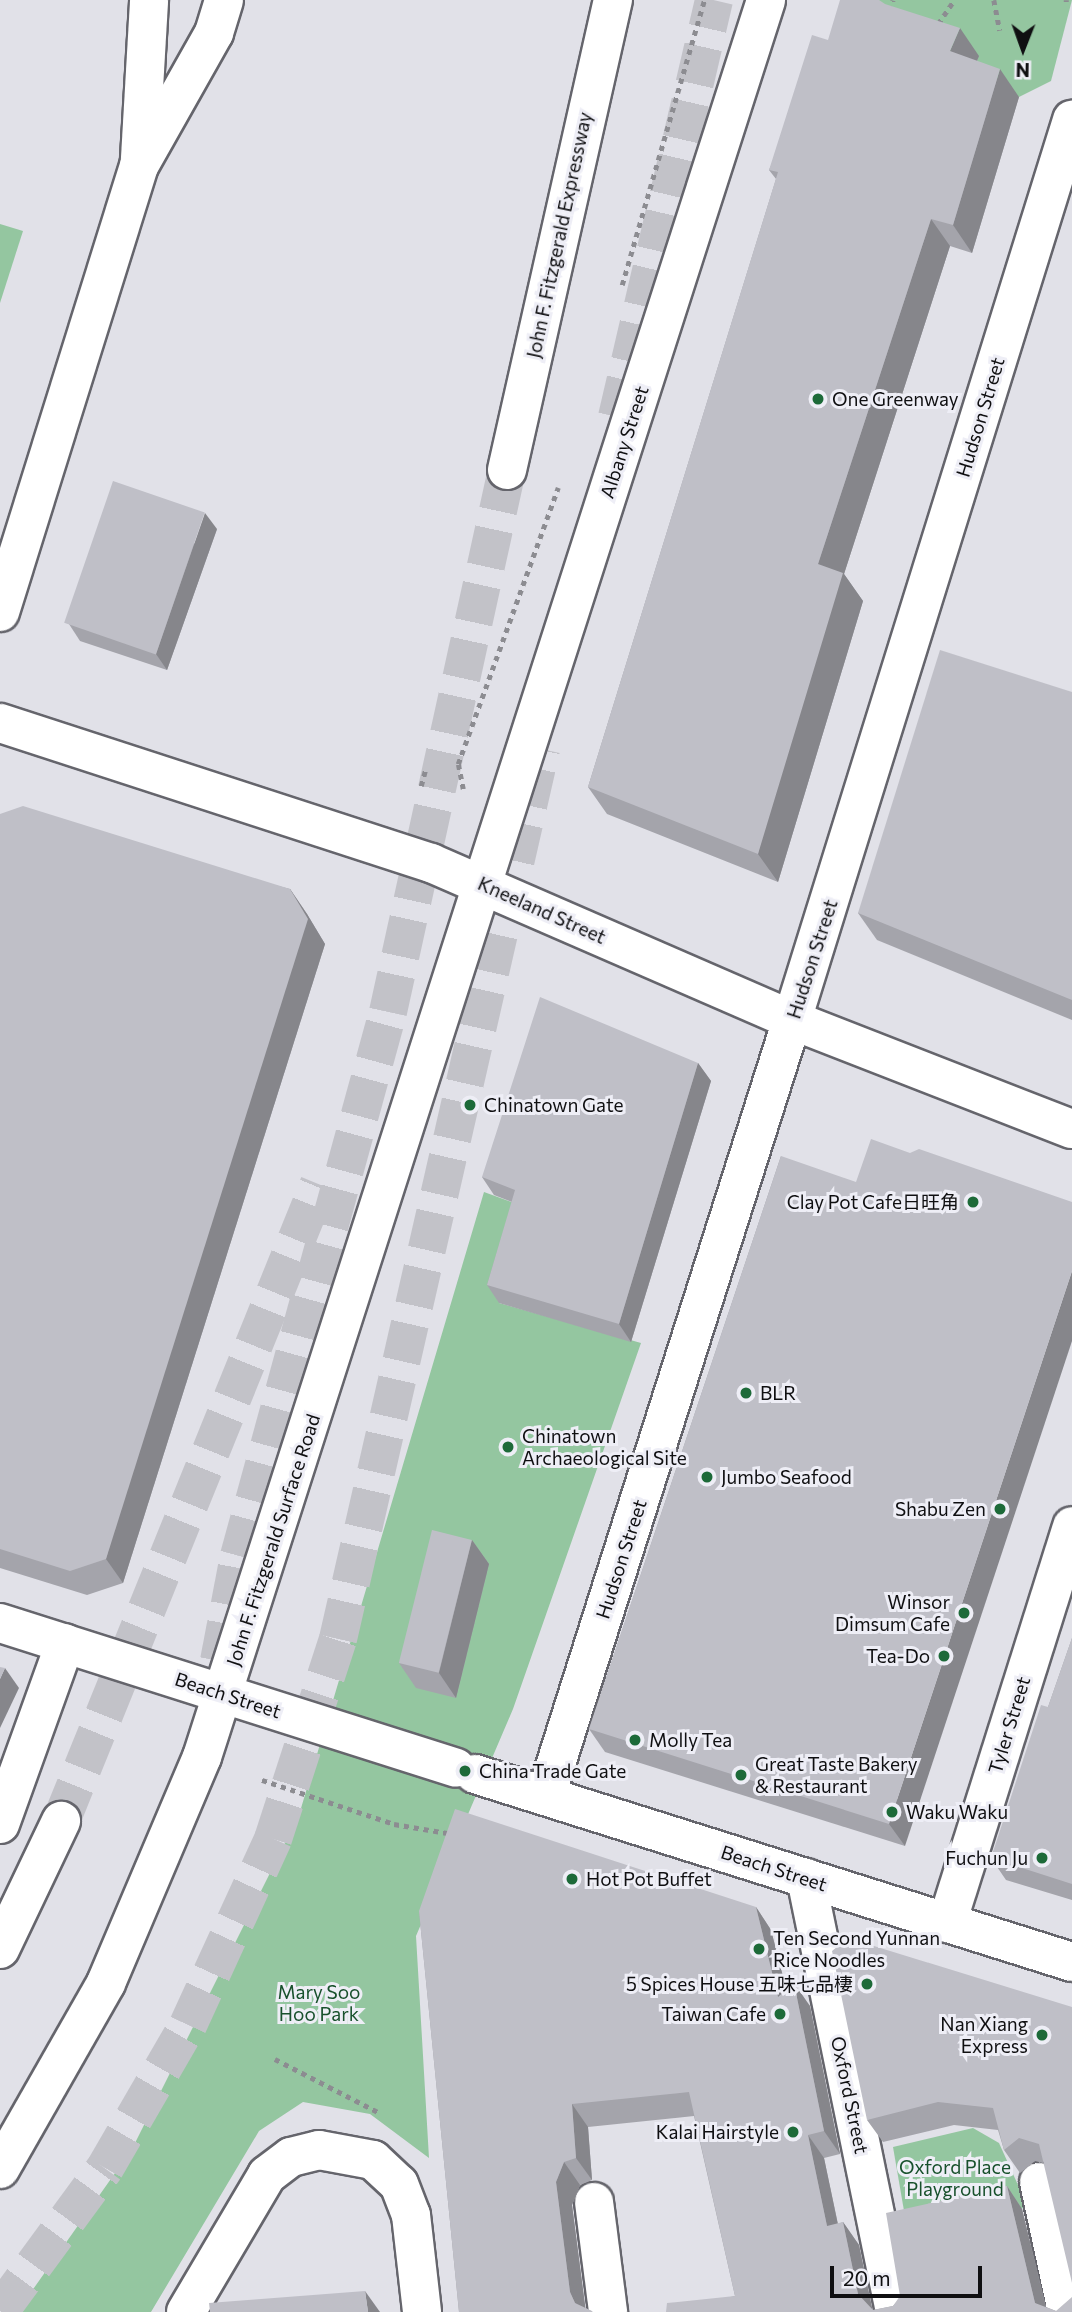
<!DOCTYPE html>
<meta charset="utf-8">
<style>
body{margin:0}
#map{position:relative;width:1072px;height:2312px;overflow:hidden;background:#e1e1e8;font-family:Commissioner,"Noto Sans SC",sans-serif}
div>[style]{position:absolute}
.green>*{inset:0;background:#94c6a0}
.highway-tunnel>*{height:38px;margin-top:-19px;transform-origin:0;background:repeating-linear-gradient(90deg,#c2c2c8 0 38px,transparent 0 57px)}
.path>*{height:4.5px;margin-top:-2.25px;transform-origin:0;background:repeating-linear-gradient(90deg,#8c8c91 0 5px,transparent 0 10px)}
.roads{filter:drop-shadow(2px 0 #65656c) drop-shadow(-2px 0 #65656c) drop-shadow(0 2px #65656c) drop-shadow(0 -2px #65656c)}
.minor>*{height:38px;margin:-19px;padding:0 19px;transform-origin:19px;border-radius:19px;background:#fff}
.major>*{height:38px;margin:-19px;padding:0 19px;transform-origin:19px;border-radius:19px;background:#fff}
.highway>*{height:38px;margin:-19px;padding:0 19px;transform-origin:19px;border-radius:19px;background:#fff}
.wall>*{inset:0;background:#a4a4ab}
.shaded-wall>*{inset:0;background:#86868b}
.building>*{inset:0;background:#bfbfc7;transform-origin:0 0}
.dots>*{width:19px;height:19px;translate:-50% -50%;box-sizing:border-box;border:4px solid #eeeef6;border-radius:50%}
span{translate:-50% -50%;white-space:nowrap;text-align:center;line-height:1.15;-webkit-text-stroke:6px #eeeef6;paint-order:stroke}
.street-label{font-size:19px;color:#0f0f11}
.poi-label{font-size:19px;color:#0f0f11}
.left{translate:0 -50%;text-align:left}
.right{translate:-100% -50%;text-align:right}
.park-label{font-size:19px;color:#18512c}
.north{position:absolute;left:988px;top:14px;width:70px;height:70px;-webkit-text-stroke:5px #eeeef6;paint-order:stroke;rotate:181deg;font-size:19px;font-weight:700;line-height:28px;text-align:center;color:#0f0f11}
.north::after{content:'';display:block;margin:auto;width:24px;height:32px;background:#0f0f11;clip-path:polygon(50% 0,100% 100%,50% 72%,0 100%)}
.scale{position:absolute;left:830px;top:2266px;width:152px;height:32px;box-sizing:border-box;border:4px solid #0f0f11;border-top:0;padding-left:9px;font-size:21px;line-height:24px;white-space:nowrap;color:#0f0f11;-webkit-text-stroke:5px #eeeef6;paint-order:stroke}
</style>
<div id="map">
<div class="green">
<div style="clip-path:polygon(849px 0,1072px 0,1051px 81px,1019px 97px)"></div>
<div style="clip-path:polygon(0 224px,23px 231px,0 303px)"></div>
<div style="clip-path:polygon(484px 1192px,528px 1208px,499px 1303px,641px 1343px,513px 1709px,416px 1936px,429px 2158px,370px 2114px,303px 2102px,259px 2131px,151px 2312px,17px 2312px,132px 2149px,299px 1815px)"></div>
<div style="clip-path:polygon(973px 2128px,999px 2143px,1028px 2207px,908px 2234px,893px 2147px)"></div>
</div>
<div class="highway-tunnel">
<div style="left:617px;top:417px;width:428px;rotate:-76.9deg"></div>
<div style="left:219px;top:1661px;width:107px;rotate:-79.2deg"></div>
<div style="left:239px;top:1556px;width:564px;rotate:-74.68deg"></div>
<div style="left:388px;top:1012px;width:555px;rotate:-77.62deg"></div>
<div style="left:61px;top:1821px;width:687px;rotate:-67.95deg"></div>
<div style="left:0;top:2311px;width:177px;rotate:-53.7deg"></div>
<div style="left:105px;top:2168px;width:165px;rotate:-59.9deg"></div>
<div style="left:188px;top:2025px;width:205px;rotate:-65.4deg"></div>
<div style="left:273px;top:1839px;width:210px;rotate:-72deg"></div>
<div style="left:338px;top:1639px;width:913px;rotate:-77.15deg"></div>
</div>
<div class="path">
<div style="left:994px;top:0;width:31px;rotate:79deg"></div>
<div style="left:1066px;top:2px;width:2px;rotate:-90deg"></div>
<div style="left:890px;top:11px;width:11px;rotate:-75deg"></div>
<div style="left:938px;top:24px;width:29px;rotate:-56deg"></div>
<div style="left:622px;top:285px;width:297px;rotate:-73.9deg"></div>
<div style="left:421px;top:786px;width:16px;rotate:-75deg"></div>
<div style="left:463px;top:789px;width:25px;rotate:-101deg"></div>
<div style="left:458px;top:764px;width:294px;rotate:-70.1deg"></div>
<div style="left:262px;top:1780px;width:139px;rotate:18.4deg"></div>
<div style="left:394px;top:1824px;width:60px;rotate:9.6deg"></div>
<div style="left:275px;top:2059px;width:118px;rotate:27.2deg"></div>
<div style="left:915px;top:2182px;width:32px;rotate:28deg"></div>
<div style="left:943px;top:2197px;width:51px;rotate:-9.1deg"></div>
</div>
<div class="roads">
<div class="minor">
<div style="left:0;top:1623px;width:478px;rotate:17.6deg"></div>
<div style="left:475px;top:1774px;width:626px;rotate:17.48deg"></div>
<div style="left:546px;top:1795px;width:813px;rotate:-72.39deg"></div>
<div style="left:0;top:1824px;width:192px;rotate:-70.2deg"></div>
<div style="left:806px;top:1878px;width:443px;rotate:78.4deg"></div>
<div style="left:947px;top:1923px;width:416px;rotate:-72.5deg"></div>
<div style="left:1039px;top:2182px;width:133px;rotate:77.8deg"></div>
<div style="left:594px;top:2202px;width:111px;rotate:82.7deg"></div>
<div style="left:186px;top:2312px;width:159px;rotate:-59.4deg"></div>
<div style="left:267px;top:2175px;width:30px;rotate:-37deg"></div>
<div style="left:291px;top:2157px;width:29px;rotate:-14deg"></div>
<div style="left:319px;top:2150px;width:55px;rotate:10.5deg"></div>
<div style="left:373px;top:2160px;width:35px;rotate:43deg"></div>
<div style="left:399px;top:2184px;width:33px;rotate:69deg"></div>
<div style="left:411px;top:2215px;width:98px;rotate:83.5deg"></div>
</div>
<div class="major">
<div style="left:0;top:723px;width:453px;rotate:18deg"></div>
<div style="left:431px;top:863px;width:394px;rotate:23.5deg"></div>
<div style="left:792px;top:1020px;width:300px;rotate:21.3deg"></div>
<div style="left:792px;top:1020px;width:943px;rotate:-72.72deg"></div>
<div style="left:0;top:2169px;width:214px;rotate:-60.3deg"></div>
<div style="left:106px;top:1983px;width:246px;rotate:-67deg"></div>
<div style="left:202px;top:1757px;width:1845px;rotate:-72.2deg"></div>
</div>
<div class="highway">
<div style="left:140px;top:158px;width:158px;rotate:-86.7deg"></div>
<div style="left:507px;top:470px;width:482px;rotate:-77.3deg"></div>
<div style="left:0;top:612px;width:467px;rotate:-72.7deg"></div>
<div style="left:139px;top:166px;width:153px;rotate:-60.6deg"></div>
<div style="left:214px;top:33px;width:34px;rotate:-73deg"></div>
<div style="left:0;top:1949px;width:142px;rotate:-64.5deg"></div>
</div>
</div>
<div class="wall">
<div style="clip-path:polygon(828px 40px,979px 56px,977px 61px,1019px 97px,972px 253px,950px 246px,844px 574px,863px 601px,778px 882px,607px 814px,588px 787px,776px 179px,769px 170px)"></div>
<div style="clip-path:polygon(217px 529px,167px 670px,80px 641px,69px 624px)"></div>
<div style="clip-path:polygon(1072px 692px,1072px 1020px,877px 940px,858px 913px)"></div>
<div style="clip-path:polygon(0 814px,290px 889px,307px 914px,325px 944px,123px 1583px,87px 1595px,0 1568px)"></div>
<div style="clip-path:polygon(698px 1063px,711px 1081px,631px 1342px,499px 1303px,487px 1285px,512px 1202px,494px 1195px,482px 1177px)"></div>
<div style="clip-path:polygon(781px 1156px,905px 1846px,605px 1752px,589px 1729px)"></div>
<div style="clip-path:polygon(472px 1540px,489px 1564px,456px 1698px,416px 1688px,399px 1663px)"></div>
<div style="clip-path:polygon(1072px 1638px,1072px 1900px,1006px 1880px,991px 1858px,1048px 1707px)"></div>
<div style="clip-path:polygon(756px 1907px,771px 1930px,786px 1989px,810px 2006px,840px 2154px,824px 2158px,838px 2224px,843px 2222px,859px 2245px,872px 2309px,873px 2310px,893px 2306px,1007px 2186px,1022px 2209px,1046px 2307px,1056px 2311px,1072px 2312px,666px 2312px,735px 2296px,694px 2116px,588px 2127px,592px 2180px,580px 2185px,572px 2205px,585px 2308px,593px 2312px,459px 2312px,419px 1911px)"></div>
<div style="clip-path:polygon(1072px 2007px,1043px 2163px,1035px 2161px,1020px 2173px,1004px 2150px,998px 2130px,954px 2125px,883px 2142px,867px 2120px)"></div>
</div>
<div class="shaded-wall">
<div style="clip-path:polygon(960px 28px,979px 56px,969px 79px,950px 51px)"></div>
<div style="clip-path:polygon(1000px 69px,1019px 97px,972px 253px,953px 225px)"></div>
<div style="clip-path:polygon(931px 219px,950px 246px,844px 574px,863px 601px,778px 882px,758px 854px,818px 564px)"></div>
<div style="clip-path:polygon(205px 513px,217px 529px,167px 670px,156px 654px)"></div>
<div style="clip-path:polygon(290px 889px,307px 914px,325px 944px,123px 1583px,106px 1559px)"></div>
<div style="clip-path:polygon(698px 1063px,711px 1081px,631px 1342px,619px 1324px)"></div>
<div style="clip-path:polygon(1072px 1271px,1072px 1341px,905px 1846px,889px 1824px)"></div>
<div style="clip-path:polygon(472px 1540px,489px 1564px,456px 1698px,439px 1673px)"></div>
<div style="clip-path:polygon(5px 1668px,19px 1688px,0 1728px,0 1679px)"></div>
<div style="clip-path:polygon(756px 1907px,771px 1930px,794px 2019px,778px 1997px)"></div>
<div style="clip-path:polygon(794px 1983px,810px 2006px,840px 2154px,824px 2131px)"></div>
<div style="clip-path:polygon(572px 2104px,588px 2127px,592px 2180px,576px 2158px)"></div>
<div style="clip-path:polygon(808px 2135px,824px 2158px,843px 2249px,827px 2226px)"></div>
<div style="clip-path:polygon(564px 2162px,580px 2185px,572px 2205px,586px 2312px,575px 2303px,570px 2292px,556px 2182px)"></div>
<div style="clip-path:polygon(1007px 2186px,1022px 2209px,1047px 2312px,1035px 2303px)"></div>
<div style="clip-path:polygon(843px 2222px,859px 2245px,873px 2312px,858px 2294px)"></div>
<div style="clip-path:polygon(365px 2291px,380px 2312px,368px 2312px)"></div>
</div>
<div class="building">
<div style="clip-path:polygon(840px 0,879px 0,885px 4px,960px 28px,950px 51px,1000px 69px,953px 225px,931px 219px,818px 564px,843px 573px,758px 854px,588px 787px,778px 172px,769px 170px,812px 35px,828px 40px)"></div>
<div style="left:113px;top:481px;width:97px;height:150px;rotate:19deg"></div>
<div style="clip-path:polygon(940px 650px,1072px 692px,1072px 1000px,858px 913px)"></div>
<div style="clip-path:polygon(23px 806px,290px 889px,308px 919px,106px 1559px,70px 1571px,0 1549px,0 814px)"></div>
<div style="clip-path:polygon(540px 997px,698px 1063px,619px 1324px,487px 1285px,515px 1190px,482px 1177px)"></div>
<div style="clip-path:polygon(871px 1139px,910px 1153px,919px 1149px,1072px 1202px,1072px 1271px,889px 1824px,589px 1729px,781px 1156px,856px 1182px)"></div>
<div style="left:432px;top:1530px;width:41px;height:137px;rotate:14deg"></div>
<div style="clip-path:polygon(1072px 1638px,1072px 1884px,991px 1858px,1041px 1705px,1048px 1707px)"></div>
<div style="clip-path:polygon(0 1667px,5px 1668px,0 1679px)"></div>
<div style="clip-path:polygon(455px 1809px,756px 1907px,778px 1997px,794px 1983px,824px 2131px,808px 2135px,827px 2226px,843px 2222px,858px 2294px,873px 2310px,893px 2306px,900px 2296px,886px 2213px,1007px 2186px,1035px 2303px,1056px 2311px,1072px 2297px,1072px 2293px,1072px 2312px,666px 2312px,667px 2303px,735px 2296px,689px 2092px,572px 2104px,576px 2158px,564px 2162px,556px 2182px,570px 2292px,575px 2303px,592px 2311px,592px 2312px,459px 2312px,419px 1911px)"></div>
<div style="clip-path:polygon(848px 1938px,1072px 2007px,1072px 2283px,1039px 2144px,1019px 2138px,1004px 2150px,993px 2108px,938px 2102px,867px 2120px,832px 1951px)"></div>
<div style="clip-path:polygon(365px 2291px,368px 2312px,210px 2312px,209px 2303px)"></div>
</div>
<div class="dots">
<div style="left:818px;top:399px;background:#1d6a39"></div>
<div style="left:470px;top:1105px;background:#1d6a39"></div>
<div style="left:973px;top:1202px;background:#1d6a39"></div>
<div style="left:746px;top:1393px;background:#1d6a39"></div>
<div style="left:508px;top:1447px;background:#1d6a39"></div>
<div style="left:707px;top:1477px;background:#1d6a39"></div>
<div style="left:1000px;top:1509px;background:#1d6a39"></div>
<div style="left:964px;top:1613px;background:#1d6a39"></div>
<div style="left:944px;top:1656px;background:#1d6a39"></div>
<div style="left:635px;top:1740px;background:#1d6a39"></div>
<div style="left:465px;top:1771px;background:#1d6a39"></div>
<div style="left:741px;top:1775px;background:#1d6a39"></div>
<div style="left:892px;top:1812px;background:#1d6a39"></div>
<div style="left:1042px;top:1858px;background:#1d6a39"></div>
<div style="left:572px;top:1879px;background:#1d6a39"></div>
<div style="left:759px;top:1949px;background:#1d6a39"></div>
<div style="left:867px;top:1984px;background:#1d6a39"></div>
<div style="left:780px;top:2014px;background:#1d6a39"></div>
<div style="left:1042px;top:2035px;background:#1d6a39"></div>
<div style="left:793px;top:2132px;background:#1d6a39"></div>
</div>
<div class="street-label">
<span style="left:559px;top:235px;rotate:-78deg">John F. Fitzgerald Expressway</span>
<span style="left:980px;top:417px;rotate:-73deg">Hudson Street</span>
<span style="left:624px;top:442px;rotate:-72deg">Albany Street</span>
<span style="left:542px;top:910px;rotate:24deg">Kneeland Street</span>
<span style="left:812px;top:959px;rotate:-72deg">Hudson Street</span>
<span style="left:273px;top:1540px;rotate:-72deg">John F. Fitzgerald Surface Road</span>
<span style="left:621px;top:1559px;rotate:-72deg">Hudson Street</span>
<span style="left:228px;top:1695px;rotate:18deg">Beach Street</span>
<span style="left:1009px;top:1725px;rotate:-73deg">Tyler Street</span>
<span style="left:774px;top:1868px;rotate:18deg">Beach Street</span>
<span style="left:850px;top:2095px;rotate:78deg">Oxford Street</span>
</div>
<div class="poi-label">
<span class="left" style="left:832px;top:399px">One Greenway</span>
<span class="left" style="left:484px;top:1105px">Chinatown Gate</span>
<span class="right" style="left:959px;top:1202px">Clay Pot Cafe日旺角</span>
<span class="left" style="left:760px;top:1393px">BLR</span>
<span class="left" style="left:522px;top:1447px">Chinatown<br>Archaeological Site</span>
<span class="left" style="left:721px;top:1477px">Jumbo Seafood</span>
<span class="right" style="left:986px;top:1509px">Shabu Zen</span>
<span class="right" style="left:950px;top:1613px">Winsor<br>Dimsum Cafe</span>
<span class="right" style="left:930px;top:1656px">Tea-Do</span>
<span class="left" style="left:649px;top:1740px">Molly Tea</span>
<span class="left" style="left:755px;top:1775px">Great Taste Bakery<br>&amp; Restaurant</span>
<span class="left" style="left:479px;top:1771px">China Trade Gate</span>
<span class="left" style="left:906px;top:1812px">Waku Waku</span>
<span class="right" style="left:1028px;top:1858px">Fuchun Ju</span>
<span class="left" style="left:586px;top:1879px">Hot Pot Buffet</span>
<span class="left" style="left:773px;top:1949px">Ten Second Yunnan<br>Rice Noodles</span>
<span class="right" style="left:853px;top:1984px">5 Spices House 五味七品棲</span>
<span class="right" style="left:766px;top:2014px">Taiwan Cafe</span>
<span class="right" style="left:1028px;top:2035px">Nan Xiang<br>Express</span>
<span class="right" style="left:779px;top:2132px">Kalai Hairstyle</span>
</div>
<div class="park-label">
<span style="left:319px;top:2003px">Mary Soo<br>Hoo Park</span>
<span style="left:955px;top:2178px">Oxford Place<br>Playground</span>
</div>
<div class="north">N</div>
<div class="scale">20 m</div>
</div>
